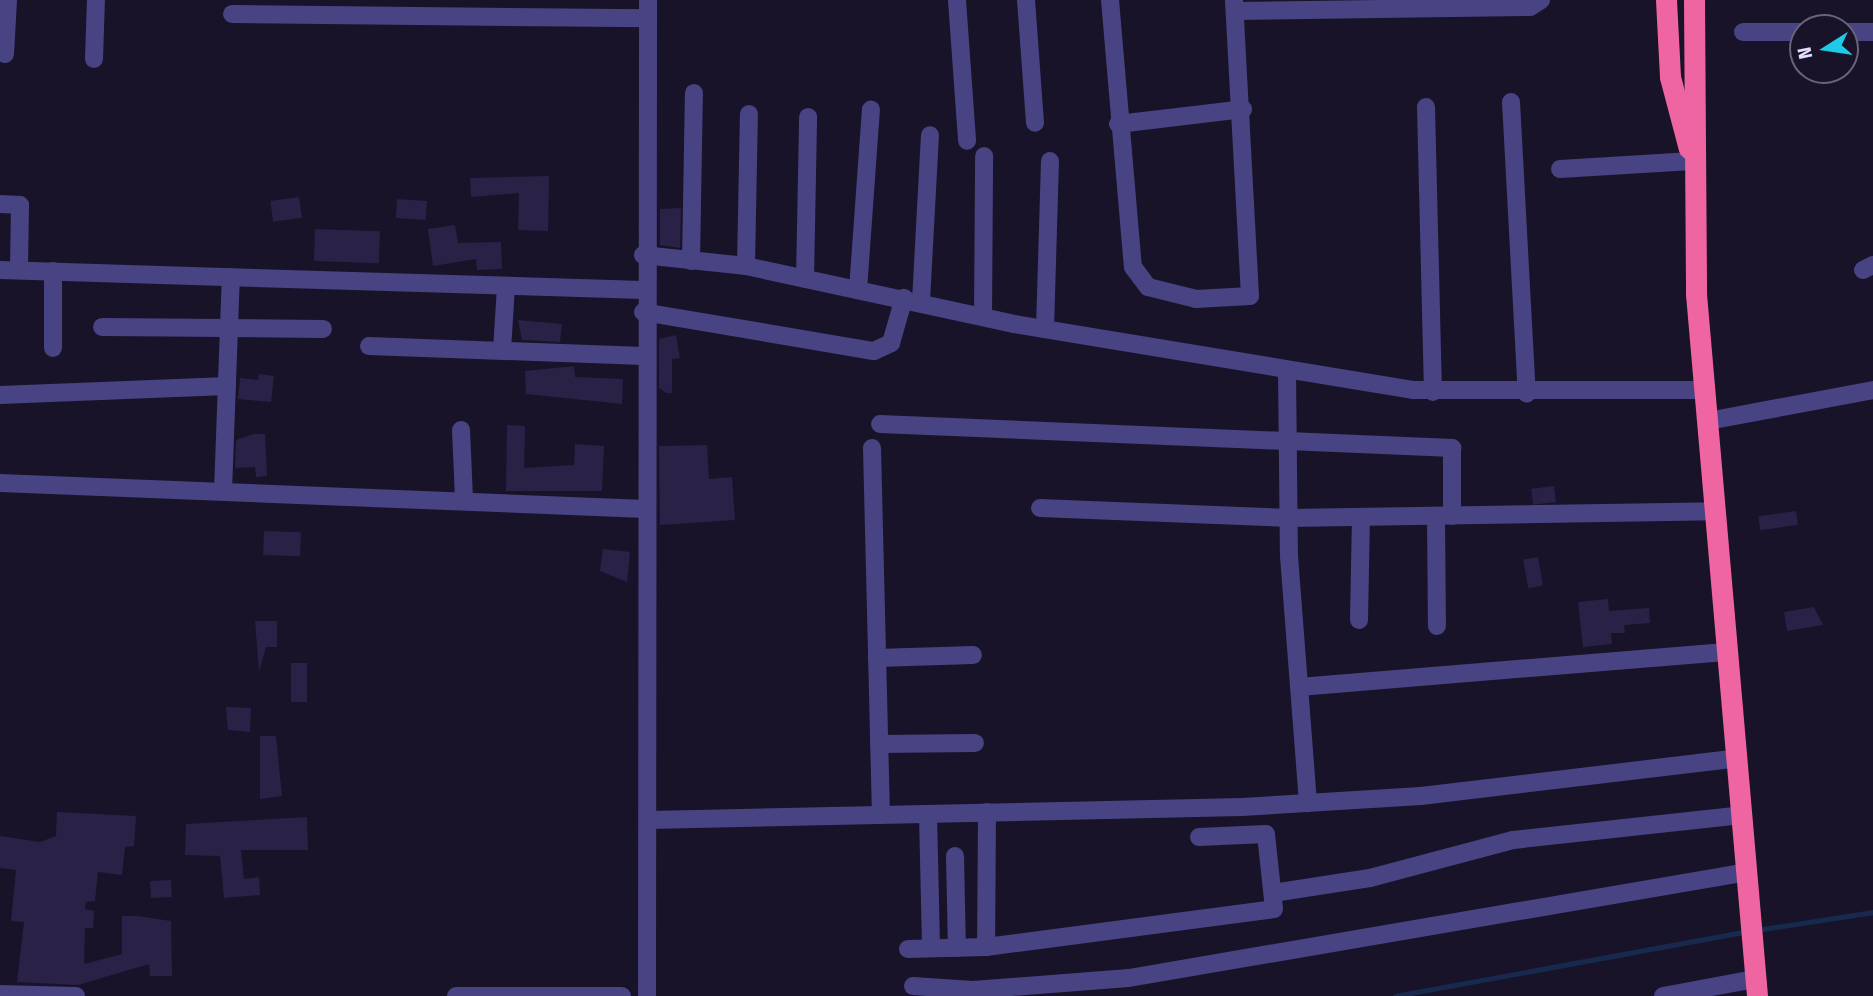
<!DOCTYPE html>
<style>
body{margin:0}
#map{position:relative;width:1873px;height:996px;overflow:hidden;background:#181328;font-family:"Fira Sans Condensed",sans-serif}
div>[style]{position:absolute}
.stream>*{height:4.5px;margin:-2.25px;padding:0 2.25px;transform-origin:2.25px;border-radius:2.25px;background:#172a4d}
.building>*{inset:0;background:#2a2147;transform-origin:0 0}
.minor>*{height:18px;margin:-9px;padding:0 9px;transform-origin:9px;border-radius:9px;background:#484382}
.highway>*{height:21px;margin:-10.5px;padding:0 10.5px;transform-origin:10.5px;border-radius:10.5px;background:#ef65a1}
span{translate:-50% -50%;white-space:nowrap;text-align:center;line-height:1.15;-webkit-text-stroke:7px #181328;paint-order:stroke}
.north{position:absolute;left:1789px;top:14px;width:70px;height:70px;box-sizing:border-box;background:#181328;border:2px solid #69647c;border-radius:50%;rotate:258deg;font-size:19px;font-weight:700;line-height:28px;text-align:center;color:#e2ddfb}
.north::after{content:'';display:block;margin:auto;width:24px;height:32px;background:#1ecae7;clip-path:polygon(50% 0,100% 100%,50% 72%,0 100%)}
</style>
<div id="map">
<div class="stream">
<div style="left:1756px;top:930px;width:118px;rotate:-8.7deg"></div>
<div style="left:1395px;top:996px;width:355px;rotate:-10.4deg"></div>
</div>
<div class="building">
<div style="clip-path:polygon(549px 176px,548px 231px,518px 230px,519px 193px,471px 197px,470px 178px)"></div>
<div style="left:299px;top:197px;width:21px;height:29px;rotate:82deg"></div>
<div style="left:397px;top:199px;width:30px;height:19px;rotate:4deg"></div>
<div style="clip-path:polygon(681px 208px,680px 248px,660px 245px,660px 209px)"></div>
<div style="clip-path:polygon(455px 225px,458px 243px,501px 242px,502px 269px,477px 270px,476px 259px,433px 266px,428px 229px)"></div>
<div style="left:315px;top:229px;width:65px;height:32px;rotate:2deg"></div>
<div style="clip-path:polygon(518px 320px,562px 324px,560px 342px,522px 340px)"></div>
<div style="clip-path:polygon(676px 335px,680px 358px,672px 359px,672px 393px,666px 393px,659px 388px,659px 339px)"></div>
<div style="clip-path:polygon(574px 366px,575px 377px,623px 379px,622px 404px,526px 394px,525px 371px)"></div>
<div style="clip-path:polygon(259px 374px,274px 376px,271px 402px,238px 399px,240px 378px,258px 380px)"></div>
<div style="clip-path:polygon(507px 425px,525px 426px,524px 468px,574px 465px,575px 444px,604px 446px,602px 491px,506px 491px)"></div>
<div style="clip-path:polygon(254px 434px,265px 434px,267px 476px,256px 477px,255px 467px,235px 468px,236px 440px)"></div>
<div style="clip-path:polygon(707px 445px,709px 479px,732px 477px,735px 520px,660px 525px,659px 446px)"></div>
<div style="left:1554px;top:486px;width:16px;height:23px;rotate:83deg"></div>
<div style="left:1796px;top:511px;width:14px;height:38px;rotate:82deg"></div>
<div style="left:264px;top:531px;width:37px;height:24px;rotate:2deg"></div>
<div style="clip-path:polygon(603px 549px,630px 552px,627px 582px,600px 571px)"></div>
<div style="left:1538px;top:557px;width:29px;height:15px;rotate:80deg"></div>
<div style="clip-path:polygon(1608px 599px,1609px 611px,1649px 608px,1650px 623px,1624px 625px,1625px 633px,1611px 633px,1612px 644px,1583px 647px,1578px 602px)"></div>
<div style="clip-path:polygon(1814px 607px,1823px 625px,1787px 631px,1784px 612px)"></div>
<div style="clip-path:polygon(255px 621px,277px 621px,277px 647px,266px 647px,259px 672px)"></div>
<div style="left:291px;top:663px;width:16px;height:39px"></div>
<div style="clip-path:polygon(226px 707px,251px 708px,250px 732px,228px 730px)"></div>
<div style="clip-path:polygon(260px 736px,276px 736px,282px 796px,260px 799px)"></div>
<div style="clip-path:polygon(57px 812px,136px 816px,134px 846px,125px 847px,122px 875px,98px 872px,95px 901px,86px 902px,85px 909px,94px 911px,93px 928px,85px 928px,84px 964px,122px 954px,122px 916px,137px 916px,171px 921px,172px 976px,150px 976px,149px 964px,78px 985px,17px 982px,24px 922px,11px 921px,16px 870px,0 868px,0 836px,40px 842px,56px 836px)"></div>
<div style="clip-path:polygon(307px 817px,308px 850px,241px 850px,244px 879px,259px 877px,260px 895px,224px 898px,220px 856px,185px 855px,186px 824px)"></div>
<div style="left:171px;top:880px;width:17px;height:21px;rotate:87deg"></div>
</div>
<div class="minor">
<div style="left:957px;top:0;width:141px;rotate:85.9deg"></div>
<div style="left:1026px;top:0;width:123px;rotate:85.8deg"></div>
<div style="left:1110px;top:0;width:268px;rotate:85.1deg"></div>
<div style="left:1133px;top:267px;width:25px;rotate:53deg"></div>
<div style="left:1148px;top:287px;width:49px;rotate:14deg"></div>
<div style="left:1196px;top:299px;width:54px;rotate:-3.2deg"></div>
<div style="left:1250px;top:296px;width:296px;rotate:-93.1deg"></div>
<div style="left:1235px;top:11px;width:295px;rotate:-0.8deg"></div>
<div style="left:1530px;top:7px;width:13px;rotate:-32deg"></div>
<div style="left:232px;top:14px;width:416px;rotate:0.6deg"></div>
<div style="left:1743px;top:32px;width:60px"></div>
<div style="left:1845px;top:32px;width:28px"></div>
<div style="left:5px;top:54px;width:54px;rotate:-86.8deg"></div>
<div style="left:94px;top:59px;width:59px;rotate:-88.1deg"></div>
<div style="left:1511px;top:102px;width:292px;rotate:86.9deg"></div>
<div style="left:1426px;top:107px;width:285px;rotate:88.6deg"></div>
<div style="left:1118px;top:124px;width:126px;rotate:-6.8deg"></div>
<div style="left:1560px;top:169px;width:132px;rotate:-3.5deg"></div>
<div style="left:0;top:204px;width:20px;rotate:3deg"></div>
<div style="left:20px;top:205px;width:65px;rotate:90.9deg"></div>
<div style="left:643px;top:255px;width:104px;rotate:6.1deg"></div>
<div style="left:746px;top:266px;width:274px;rotate:12.2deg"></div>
<div style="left:1014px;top:324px;width:404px;rotate:9.4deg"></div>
<div style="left:1413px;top:390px;width:292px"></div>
<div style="left:691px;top:261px;width:168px;rotate:-89deg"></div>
<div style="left:746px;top:266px;width:152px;rotate:-88.9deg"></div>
<div style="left:0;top:270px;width:643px;rotate:1.78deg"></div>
<div style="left:1863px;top:270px;width:11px;rotate:-27deg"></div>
<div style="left:53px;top:271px;width:77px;rotate:90deg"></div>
<div style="left:805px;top:279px;width:162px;rotate:-88.9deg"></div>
<div style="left:858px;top:290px;width:181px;rotate:-85.9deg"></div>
<div style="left:921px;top:301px;width:166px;rotate:-86.9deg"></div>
<div style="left:643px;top:312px;width:234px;rotate:9.6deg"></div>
<div style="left:874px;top:351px;width:19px;rotate:-25deg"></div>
<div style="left:891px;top:343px;width:47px;rotate:-73.9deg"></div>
<div style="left:983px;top:316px;width:160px;rotate:-89.6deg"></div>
<div style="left:102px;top:327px;width:221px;rotate:0.5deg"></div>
<div style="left:1045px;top:329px;width:168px;rotate:-88.3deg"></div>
<div style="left:369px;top:346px;width:275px;rotate:2.1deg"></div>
<div style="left:502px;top:350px;width:64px;rotate:-86.4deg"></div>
<div style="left:1287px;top:371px;width:185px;rotate:89.4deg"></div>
<div style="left:1289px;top:556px;width:248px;rotate:85.6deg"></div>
<div style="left:0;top:395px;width:227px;rotate:-2.3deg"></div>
<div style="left:1708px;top:421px;width:168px;rotate:-10.6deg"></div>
<div style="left:880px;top:424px;width:573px;rotate:2.4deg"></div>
<div style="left:1452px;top:448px;width:68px;rotate:90deg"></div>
<div style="left:461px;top:430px;width:70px;rotate:87.5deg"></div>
<div style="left:872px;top:448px;width:367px;rotate:88.6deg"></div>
<div style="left:0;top:483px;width:646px;rotate:2.31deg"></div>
<div style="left:223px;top:491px;width:214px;rotate:-87.9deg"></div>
<div style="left:1040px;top:508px;width:249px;rotate:2.3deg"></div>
<div style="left:1289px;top:518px;width:427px;rotate:-0.9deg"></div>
<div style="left:1436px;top:517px;width:109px;rotate:89.5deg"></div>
<div style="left:1359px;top:620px;width:103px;rotate:-88.9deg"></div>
<div style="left:877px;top:658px;width:96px;rotate:-1.8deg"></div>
<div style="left:1299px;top:687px;width:431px;rotate:-4.7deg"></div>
<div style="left:879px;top:744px;width:96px;rotate:-0.6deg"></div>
<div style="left:987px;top:812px;width:135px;rotate:90.4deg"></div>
<div style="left:986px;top:947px;width:290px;rotate:-7.5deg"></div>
<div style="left:1274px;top:909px;width:75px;rotate:-96.1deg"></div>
<div style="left:1266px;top:834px;width:67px;rotate:177.4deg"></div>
<div style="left:928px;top:814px;width:134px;rotate:88.7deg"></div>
<div style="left:649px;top:820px;width:593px;rotate:-1.26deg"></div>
<div style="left:1242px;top:807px;width:179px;rotate:-3.5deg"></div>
<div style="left:1421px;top:796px;width:319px;rotate:-6.8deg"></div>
<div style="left:955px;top:856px;width:92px;rotate:88.8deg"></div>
<div style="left:1273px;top:893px;width:98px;rotate:-8.8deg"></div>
<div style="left:1370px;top:878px;width:148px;rotate:-14.9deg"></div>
<div style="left:1513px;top:840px;width:230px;rotate:-6.2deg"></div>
<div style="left:908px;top:949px;width:78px;rotate:-1.5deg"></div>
<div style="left:913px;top:986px;width:60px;rotate:3.8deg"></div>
<div style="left:973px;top:990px;width:156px;rotate:-4.4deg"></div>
<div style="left:1129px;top:978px;width:627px;rotate:-9.73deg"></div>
<div style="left:0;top:994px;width:76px;rotate:1.5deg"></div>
<div style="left:456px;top:996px;width:166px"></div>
<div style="left:647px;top:996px;width:996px;rotate:-89.94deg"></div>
<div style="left:1663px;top:996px;width:94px;rotate:-10.5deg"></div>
</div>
<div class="highway">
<div style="left:1666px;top:0;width:77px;rotate:87deg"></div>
<div style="left:1670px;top:77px;width:74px;rotate:75.2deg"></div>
<div style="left:1694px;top:0;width:294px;rotate:89.6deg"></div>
<div style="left:1696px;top:294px;width:705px;rotate:85.03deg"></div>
</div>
<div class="north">N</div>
</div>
